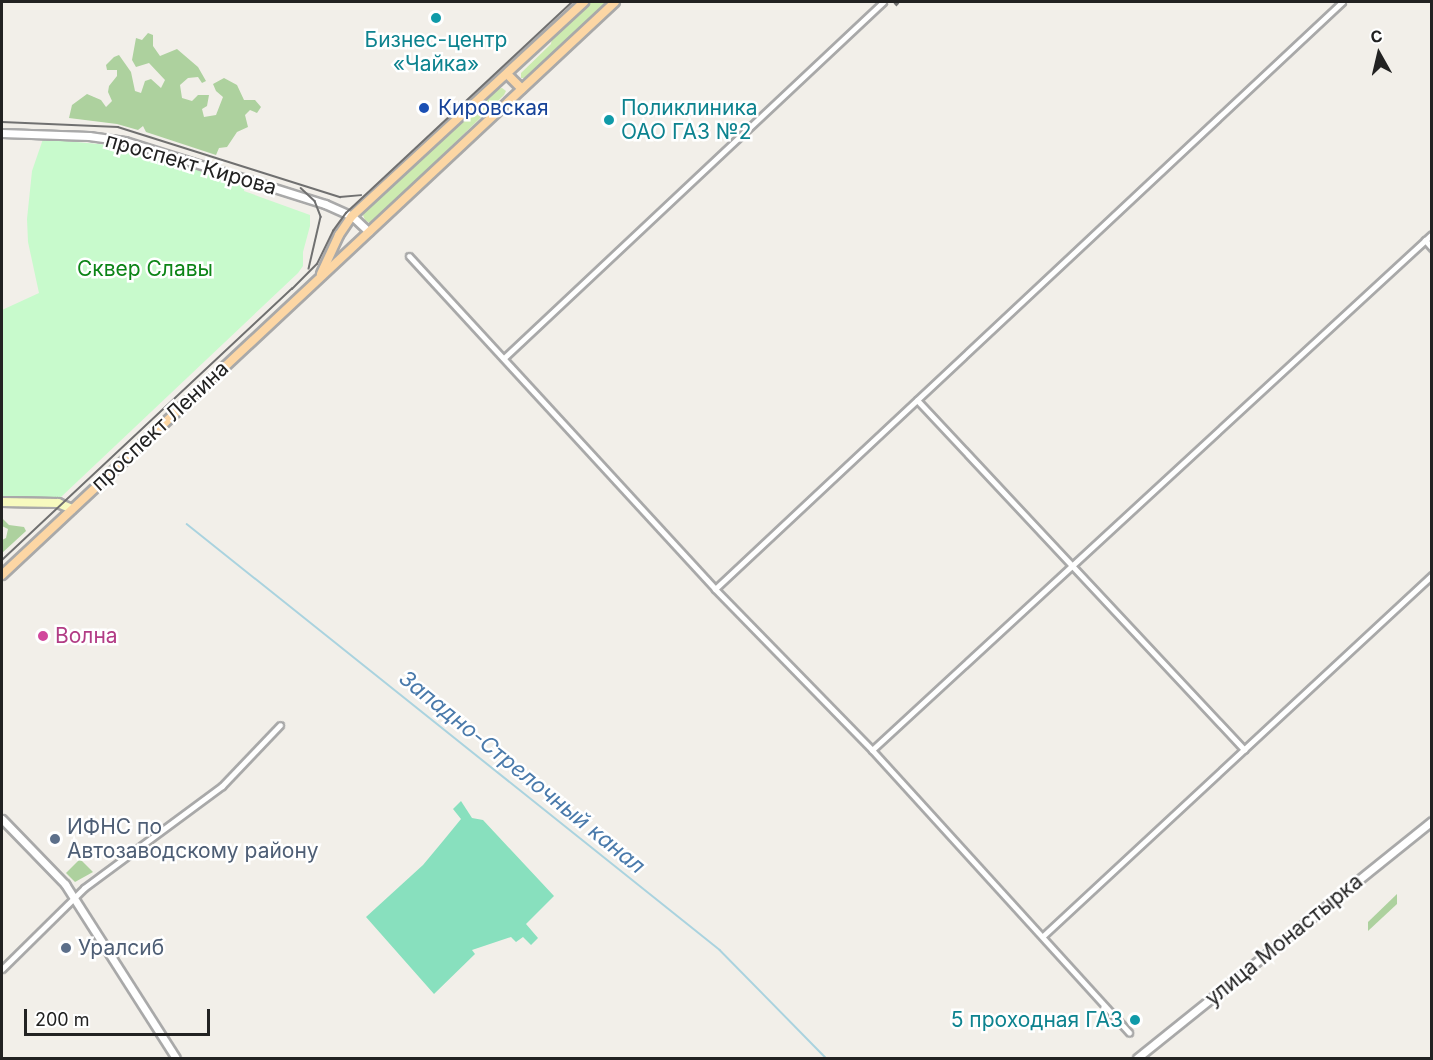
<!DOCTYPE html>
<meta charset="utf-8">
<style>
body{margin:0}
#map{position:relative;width:1433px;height:1060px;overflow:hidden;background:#f2efe9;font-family:Inter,sans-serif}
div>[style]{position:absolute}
.grass>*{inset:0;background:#cdebb0}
.forest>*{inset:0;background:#add19e}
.park>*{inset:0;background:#c8facc}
.pitch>*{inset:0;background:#88e0be}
.stream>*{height:1.5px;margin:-0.75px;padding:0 0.75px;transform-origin:0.75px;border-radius:0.75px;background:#aad3df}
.roads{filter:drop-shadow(2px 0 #a9a9a9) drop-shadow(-2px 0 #a9a9a9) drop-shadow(0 2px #a9a9a9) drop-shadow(0 -2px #a9a9a9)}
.minor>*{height:5px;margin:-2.5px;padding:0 2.5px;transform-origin:2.5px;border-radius:2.5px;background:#fff}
.tertiary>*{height:7px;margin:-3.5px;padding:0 3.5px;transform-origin:3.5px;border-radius:3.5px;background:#fff}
.secondary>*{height:8px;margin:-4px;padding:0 4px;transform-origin:4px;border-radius:4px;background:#f7fabf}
.primary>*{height:8px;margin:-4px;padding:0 4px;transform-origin:4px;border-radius:4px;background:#fcd6a4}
.tram>*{height:1.5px;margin:-0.75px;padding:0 0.75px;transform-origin:0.75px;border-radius:0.75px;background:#707070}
.rail>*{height:4px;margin-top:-2px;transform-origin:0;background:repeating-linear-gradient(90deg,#fff 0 4.5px,#707070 0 9px);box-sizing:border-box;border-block:2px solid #707070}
.dots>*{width:16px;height:16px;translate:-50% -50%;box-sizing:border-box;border:3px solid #fff;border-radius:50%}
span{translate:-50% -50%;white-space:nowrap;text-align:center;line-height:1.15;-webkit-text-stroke:5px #fff;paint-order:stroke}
.culture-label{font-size:21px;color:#0d838f}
.left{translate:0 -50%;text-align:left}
.right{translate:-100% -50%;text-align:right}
.transit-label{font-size:21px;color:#164399}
.street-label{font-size:21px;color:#222}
.park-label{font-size:21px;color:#0c8416}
.hotel-label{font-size:21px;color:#b23c85}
.service-label{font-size:21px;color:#4e5e75}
.water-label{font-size:22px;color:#4a7aab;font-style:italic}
.frame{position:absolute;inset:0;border:3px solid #222;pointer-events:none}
.north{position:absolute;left:1349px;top:24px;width:60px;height:60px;-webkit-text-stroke:4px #fff;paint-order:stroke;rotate:352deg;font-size:16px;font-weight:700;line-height:24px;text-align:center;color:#222}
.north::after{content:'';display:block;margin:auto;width:21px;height:27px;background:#222;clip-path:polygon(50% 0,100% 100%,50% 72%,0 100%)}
.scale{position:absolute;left:24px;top:1009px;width:186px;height:27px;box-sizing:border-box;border:3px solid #222;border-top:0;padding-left:8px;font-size:18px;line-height:21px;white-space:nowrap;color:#222;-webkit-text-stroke:4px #fff;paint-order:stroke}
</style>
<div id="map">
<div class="grass">
<div style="clip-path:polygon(591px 2px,609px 2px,528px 78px,521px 78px,521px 73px,551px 44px,552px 38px)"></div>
<div style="clip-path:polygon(502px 88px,506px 91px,504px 95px,371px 224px,365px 220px,363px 215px,372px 204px,497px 89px)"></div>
</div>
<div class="forest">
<div style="clip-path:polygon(148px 33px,153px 35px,153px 46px,160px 56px,177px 49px,198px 67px,206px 81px,202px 83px,198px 77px,188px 78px,180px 85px,182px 98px,192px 101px,198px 95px,209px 95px,207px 106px,202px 109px,204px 117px,216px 115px,223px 97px,216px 91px,213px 84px,224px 78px,237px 85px,244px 100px,255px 100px,261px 107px,257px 113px,250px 110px,245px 115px,248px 127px,237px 132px,227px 147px,219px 148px,216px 155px,146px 132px,143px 126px,138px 130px,117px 124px,69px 118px,72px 105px,87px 94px,101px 100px,106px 107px,112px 101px,108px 92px,109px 86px,117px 76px,117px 70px,107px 70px,106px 65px,114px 57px,119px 55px,131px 72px,135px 91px,141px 93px,145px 81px,151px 79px,161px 88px,165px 80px,149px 63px,136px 67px,132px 60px,136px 38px,142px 40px)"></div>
<div style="clip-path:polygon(2px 518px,9px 525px,24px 527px,26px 531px,2px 553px,2px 540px,6px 538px,8px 529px,2px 526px)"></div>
<div style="clip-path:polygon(80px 859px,93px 872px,75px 882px,66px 873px)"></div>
<div style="clip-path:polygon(1397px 894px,1397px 904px,1368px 931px,1368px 922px)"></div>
</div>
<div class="park">
<div style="clip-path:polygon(43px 139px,120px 146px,245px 185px,244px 191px,310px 215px,310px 226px,303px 252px,303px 266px,298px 273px,61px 497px,2px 497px,2px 310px,39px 293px,28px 242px,27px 219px,32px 171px)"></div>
</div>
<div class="pitch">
<div style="clip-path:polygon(461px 801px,472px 818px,483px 820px,554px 896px,526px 924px,538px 938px,531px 945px,523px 937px,516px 942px,511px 937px,472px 950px,475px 954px,434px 994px,366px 917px,423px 865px,443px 841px,461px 819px,453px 809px)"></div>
</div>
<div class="stream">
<div style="left:187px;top:524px;width:682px;rotate:38.63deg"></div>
<div style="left:720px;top:950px;width:151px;rotate:45.5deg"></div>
</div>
<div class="roads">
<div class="minor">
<div style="left:1425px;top:240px;width:11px;rotate:49deg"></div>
<div style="left:409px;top:256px;width:452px;rotate:47.4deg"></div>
<div style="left:715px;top:589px;width:225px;rotate:45.7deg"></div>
<div style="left:872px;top:750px;width:382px;rotate:47.7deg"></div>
<div style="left:505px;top:357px;width:519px;rotate:-43.2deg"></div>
<div style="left:917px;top:400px;width:479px;rotate:46.9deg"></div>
<div style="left:715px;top:589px;width:859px;rotate:-43.11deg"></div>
<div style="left:872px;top:750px;width:761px;rotate:-42.66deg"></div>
<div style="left:1043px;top:936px;width:531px;rotate:-42.86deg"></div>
<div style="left:2px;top:969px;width:115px;rotate:-44.6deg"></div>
<div style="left:84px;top:888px;width:172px;rotate:-36.5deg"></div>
<div style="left:222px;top:786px;width:84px;rotate:-46.4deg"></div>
</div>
<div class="tertiary">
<div style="left:2px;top:133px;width:87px;rotate:2deg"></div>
<div style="left:89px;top:136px;width:36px;rotate:8deg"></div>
<div style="left:125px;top:141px;width:210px;rotate:17.5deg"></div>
<div style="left:325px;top:204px;width:30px;rotate:24deg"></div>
<div style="left:352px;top:216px;width:23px;rotate:43deg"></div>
<div style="left:2px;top:819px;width:91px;rotate:45.9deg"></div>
<div style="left:65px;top:884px;width:206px;rotate:57.5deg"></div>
<div style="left:1137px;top:1058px;width:378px;rotate:-38.8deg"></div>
</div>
<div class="secondary">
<div style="left:2px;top:502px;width:56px;rotate:1deg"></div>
<div style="left:58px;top:503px;width:15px;rotate:23deg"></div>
</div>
<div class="primary">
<div style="left:507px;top:74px;width:21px;rotate:45deg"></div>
<div style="left:321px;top:274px;width:43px;rotate:-65.2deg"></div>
<div style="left:339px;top:235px;width:23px;rotate:-56deg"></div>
<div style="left:352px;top:216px;width:316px;rotate:-42.7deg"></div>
<div style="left:2px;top:575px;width:839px;rotate:-43.07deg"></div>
</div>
</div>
<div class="tram">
<div style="left:2px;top:122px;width:116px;rotate:2.5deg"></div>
<div style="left:118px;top:127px;width:233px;rotate:17.5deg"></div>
<div style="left:340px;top:197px;width:21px;rotate:-5deg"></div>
<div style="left:301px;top:188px;width:19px;rotate:43deg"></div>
<div style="left:315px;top:201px;width:17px;rotate:69deg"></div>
<div style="left:321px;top:217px;width:53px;rotate:103deg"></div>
<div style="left:2px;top:560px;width:397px;rotate:-43.1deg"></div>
<div style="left:292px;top:289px;width:35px;rotate:-45deg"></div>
<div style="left:317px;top:264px;width:37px;rotate:-64deg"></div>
<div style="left:333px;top:231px;width:22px;rotate:-54deg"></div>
<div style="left:346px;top:213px;width:309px;rotate:-43deg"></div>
</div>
<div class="rail">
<div style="left:895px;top:5px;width:4px;rotate:-45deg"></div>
</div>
<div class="dots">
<div style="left:436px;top:18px;background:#0f9aa8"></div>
<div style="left:424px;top:108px;background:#1a4fb4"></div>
<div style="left:609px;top:120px;background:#0f9aa8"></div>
<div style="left:43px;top:636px;background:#d1479c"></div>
<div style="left:55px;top:839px;background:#5c6f8a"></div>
<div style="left:66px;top:948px;background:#5c6f8a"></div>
<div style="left:1135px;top:1020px;background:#0f9aa8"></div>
</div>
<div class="culture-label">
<span style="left:436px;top:52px">Бизнес-центр<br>«Чайка»</span>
<span class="left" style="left:621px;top:120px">Поликлиника<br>ОАО ГАЗ №2</span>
<span class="right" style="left:1123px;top:1020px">5 проходная ГАЗ</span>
</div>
<div class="transit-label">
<span class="left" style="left:438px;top:108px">Кировская</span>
</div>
<div class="street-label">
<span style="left:191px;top:164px;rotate:16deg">проспект Кирова</span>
<span style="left:160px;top:426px;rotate:-43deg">проспект Ленина</span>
<span style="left:1284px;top:940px;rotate:-39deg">улица Монастырка</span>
</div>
<div class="park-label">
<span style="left:145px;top:269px">Сквер Славы</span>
</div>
<div class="hotel-label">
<span class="left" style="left:55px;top:636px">Волна</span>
</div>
<div class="service-label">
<span class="left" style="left:67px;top:839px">ИФНС по<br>Автозаводскому району</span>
<span class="left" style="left:78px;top:948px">Уралсиб</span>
</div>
<div class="water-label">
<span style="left:522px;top:772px;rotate:39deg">Западно-Стрелочный канал</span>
</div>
<div class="frame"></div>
<div class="north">С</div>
<div class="scale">200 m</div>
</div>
